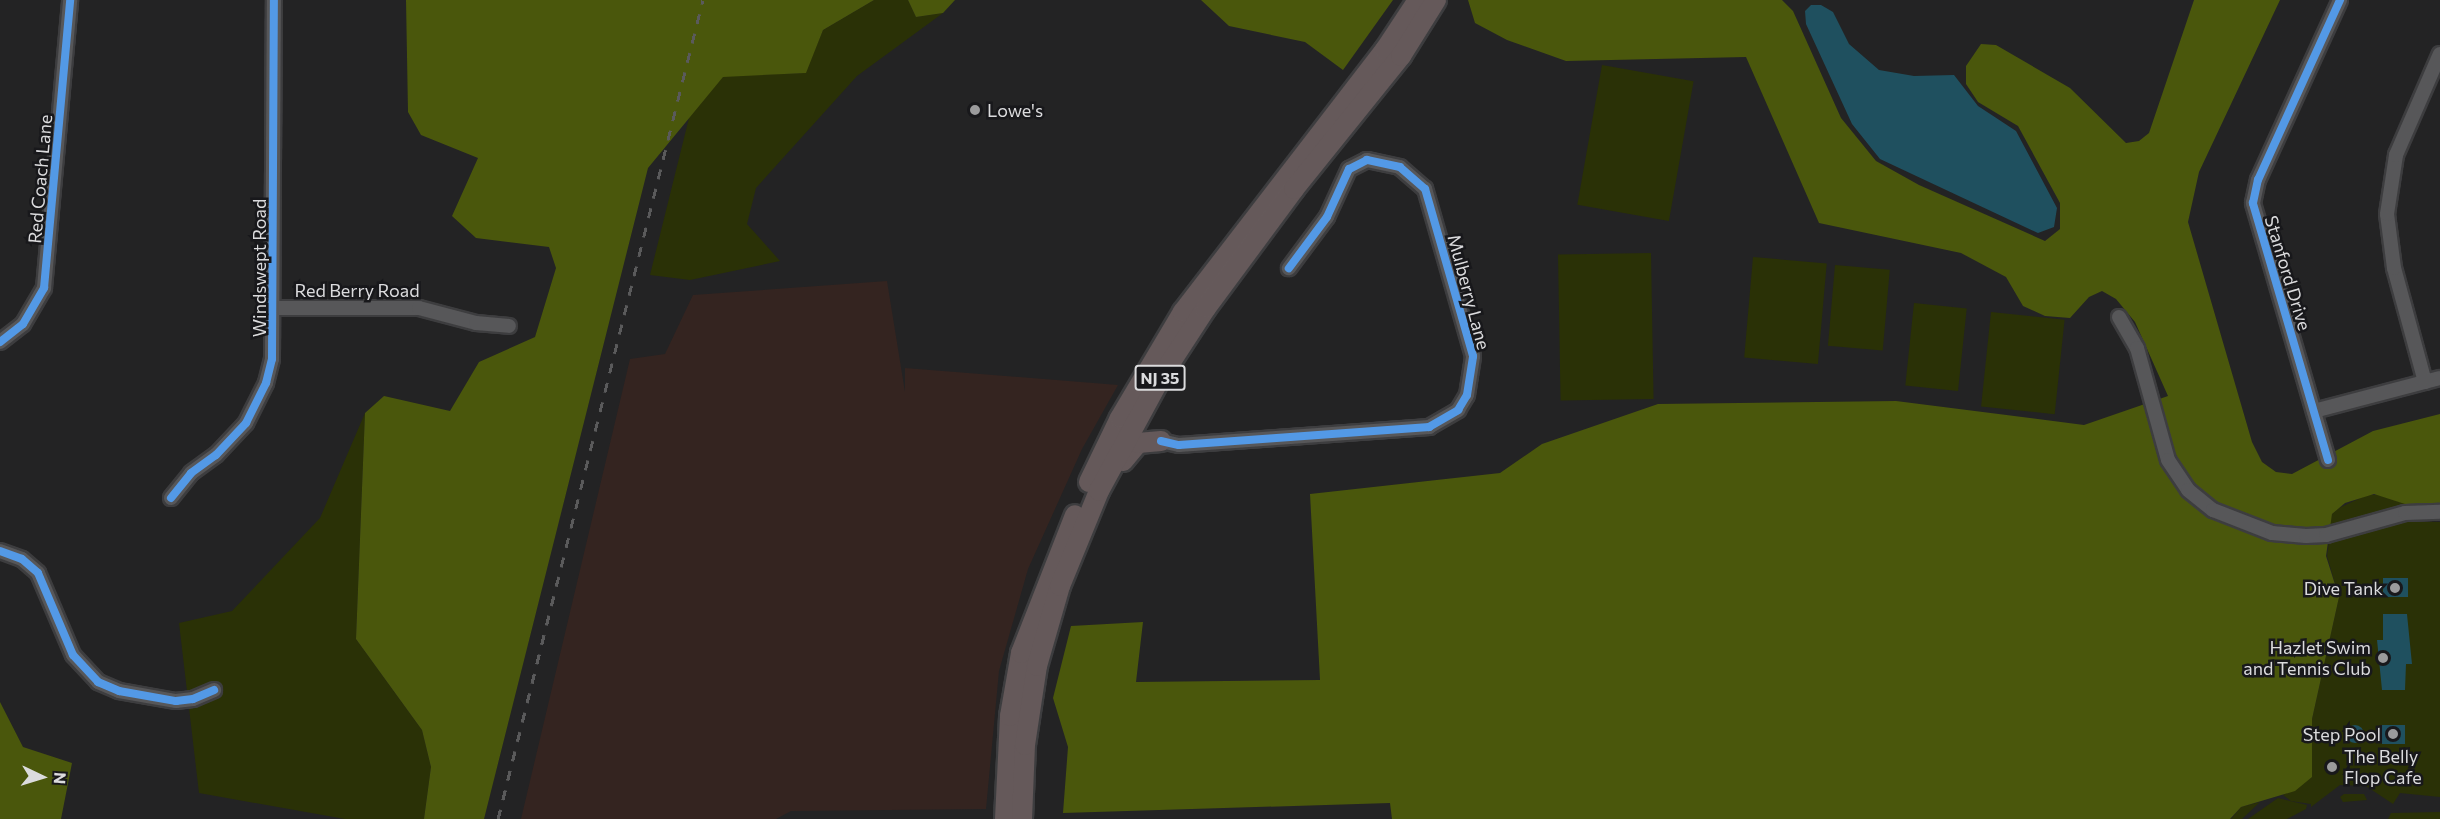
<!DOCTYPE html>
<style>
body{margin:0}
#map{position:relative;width:2440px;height:819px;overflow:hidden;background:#232324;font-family:Commissioner,sans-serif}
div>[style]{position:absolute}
.industrial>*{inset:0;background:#342420}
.green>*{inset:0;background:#2a3106;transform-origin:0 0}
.forest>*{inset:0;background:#4a570c}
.water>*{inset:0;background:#1f505f;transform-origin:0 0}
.round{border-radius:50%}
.roads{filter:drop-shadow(2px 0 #3d3d3f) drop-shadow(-2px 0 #3d3d3f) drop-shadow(0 2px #3d3d3f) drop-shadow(0 -2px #3d3d3f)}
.minor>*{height:14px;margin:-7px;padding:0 7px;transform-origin:7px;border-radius:7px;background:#575759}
.highway>*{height:20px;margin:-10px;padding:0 10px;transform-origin:10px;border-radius:10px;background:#65595a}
.rail>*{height:3px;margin-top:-1.5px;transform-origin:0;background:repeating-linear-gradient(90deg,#5a5a5b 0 10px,transparent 0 20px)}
.cycleway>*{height:8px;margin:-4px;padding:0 4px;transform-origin:4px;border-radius:4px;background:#5399e6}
.dots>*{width:16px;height:16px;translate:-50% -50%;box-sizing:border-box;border:3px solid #18181b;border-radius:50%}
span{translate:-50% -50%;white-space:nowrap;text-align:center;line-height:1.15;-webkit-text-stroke:5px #18181b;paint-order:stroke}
.shield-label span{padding:2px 4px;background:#18181b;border:2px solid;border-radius:4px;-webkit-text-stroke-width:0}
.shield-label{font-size:16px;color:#dbdbdd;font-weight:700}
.poi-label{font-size:18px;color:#dbdbdd}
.left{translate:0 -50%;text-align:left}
.right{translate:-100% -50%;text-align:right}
.street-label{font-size:18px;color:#dbdbdd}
.north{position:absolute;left:12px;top:747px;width:60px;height:60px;-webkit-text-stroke:4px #18181b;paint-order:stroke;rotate:94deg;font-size:16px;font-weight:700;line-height:24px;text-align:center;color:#dbdbdd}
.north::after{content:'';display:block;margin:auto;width:21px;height:27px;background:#dbdbdd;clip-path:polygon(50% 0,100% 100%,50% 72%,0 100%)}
</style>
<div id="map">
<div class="industrial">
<div style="clip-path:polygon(887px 281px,905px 392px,905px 368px,1118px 385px,1082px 449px,1028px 569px,999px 671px,986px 809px,791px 811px,776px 819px,521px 819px,630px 359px,665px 354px,693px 295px)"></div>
</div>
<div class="green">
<div style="clip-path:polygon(874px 0,908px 0,916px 17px,943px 13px,857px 76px,756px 188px,747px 224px,780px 261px,690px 280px,650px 275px,689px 118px,723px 76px,805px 73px,823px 30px)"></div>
<div style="left:1602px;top:65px;width:93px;height:142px;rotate:10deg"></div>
<div style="left:1651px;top:253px;width:146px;height:93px;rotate:89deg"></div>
<div style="left:1753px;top:257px;width:74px;height:101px;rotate:5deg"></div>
<div style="left:1835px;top:265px;width:55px;height:81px;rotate:5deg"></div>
<div style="left:1914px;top:303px;width:53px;height:83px;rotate:6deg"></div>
<div style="left:1991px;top:312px;width:74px;height:95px;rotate:6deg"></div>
<div style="clip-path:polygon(365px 413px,356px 639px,422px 730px,431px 767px,424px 819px,345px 819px,199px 793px,179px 623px,232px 611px,320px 518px)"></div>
<div style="clip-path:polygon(2367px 495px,2382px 495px,2408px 505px,2329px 526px,2332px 514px,2339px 508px)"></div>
<div style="clip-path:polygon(2398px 521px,2440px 522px,2440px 797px,2400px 793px,2393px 804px,2366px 786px,2340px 785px,2311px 807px,2311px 804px,2291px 801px,2283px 795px,2312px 777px,2312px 719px,2339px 597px,2327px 556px,2329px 542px)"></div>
<div style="clip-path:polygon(2344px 794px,2364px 794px,2367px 800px,2343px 802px,2340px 797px)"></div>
<div style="clip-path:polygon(2278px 798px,2307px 805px,2306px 809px,2287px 819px,2248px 819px)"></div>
<div style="clip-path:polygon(2260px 802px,2242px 819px,2231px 819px,2241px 807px)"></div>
<div style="clip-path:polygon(2440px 812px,2440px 819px,2388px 819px,2391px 813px)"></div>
</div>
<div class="forest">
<div style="clip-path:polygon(406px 0,874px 0,823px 30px,806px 73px,723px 77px,648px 168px,484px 819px,424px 819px,431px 767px,422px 730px,356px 639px,365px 413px,384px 396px,450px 411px,479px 362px,535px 337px,556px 268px,549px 247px,476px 238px,452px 216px,478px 158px,421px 135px,408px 112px)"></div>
<div style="clip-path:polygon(908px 0,955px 0,943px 13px,916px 17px)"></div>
<div style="clip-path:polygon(1201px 0,1393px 0,1343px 70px,1305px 42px,1229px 26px)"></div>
<div style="clip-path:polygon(1468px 0,1782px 0,1793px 11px,1841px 118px,1876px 161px,1919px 185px,2045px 241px,2060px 229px,2060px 203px,2018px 126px,1978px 102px,1966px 84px,1966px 66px,1981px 44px,1996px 45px,2070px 88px,2126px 143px,2139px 141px,2149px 133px,2194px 0,2280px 0,2199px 172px,2188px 222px,2252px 442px,2262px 462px,2276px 472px,2292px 474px,2373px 431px,2440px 414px,2440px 505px,2408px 505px,2374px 494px,2345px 503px,2332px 514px,2326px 556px,2339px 597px,2312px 719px,2312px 777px,2295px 791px,2241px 807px,2230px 819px,1392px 819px,1390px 803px,1063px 813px,1068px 747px,1053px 698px,1071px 626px,1143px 622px,1136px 682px,1320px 680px,1310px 494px,1500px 473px,1542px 444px,1658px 404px,1896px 401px,2084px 425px,2168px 396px,2135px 322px,2116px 299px,2102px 291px,2089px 297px,2070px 318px,2045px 316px,2023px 306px,2006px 277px,1961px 253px,1819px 223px,1746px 57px,1566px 61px,1507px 40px,1475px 23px)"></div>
<div style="clip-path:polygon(0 702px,23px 747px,72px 763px,61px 819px,0 819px)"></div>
</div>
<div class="water">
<div style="clip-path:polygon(1811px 5px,1821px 5px,1833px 12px,1849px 44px,1879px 70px,1914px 76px,1954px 75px,1978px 106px,2016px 131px,2057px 208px,2054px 227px,2038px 233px,1880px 159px,1852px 124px,1806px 24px,1805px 11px)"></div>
<div style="left:2383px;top:578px;width:25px;height:19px"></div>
<div style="clip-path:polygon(2383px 614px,2407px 614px,2412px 664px,2406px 664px,2405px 690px,2382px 690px,2377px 640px,2383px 640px)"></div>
<div class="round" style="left:2346px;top:725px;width:18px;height:18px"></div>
<div style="left:2382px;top:725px;width:23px;height:19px"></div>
</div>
<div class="roads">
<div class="minor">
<div style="left:274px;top:308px;width:145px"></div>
<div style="left:419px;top:308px;width:59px;rotate:14.7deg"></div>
<div style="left:476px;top:323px;width:33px;rotate:5deg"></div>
<div style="left:2119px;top:317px;width:36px;rotate:60deg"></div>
<div style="left:2137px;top:348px;width:116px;rotate:74.5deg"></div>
<div style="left:2168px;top:460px;width:36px;rotate:56deg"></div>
<div style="left:2188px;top:490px;width:32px;rotate:39deg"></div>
<div style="left:2213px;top:510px;width:63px;rotate:21.3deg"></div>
<div style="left:2272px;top:533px;width:34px;rotate:5deg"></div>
<div style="left:2306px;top:536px;width:20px;rotate:-3deg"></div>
<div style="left:2326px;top:535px;width:82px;rotate:-15.6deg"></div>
<div style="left:2405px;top:513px;width:35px;rotate:-2deg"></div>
<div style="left:0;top:342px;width:29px;rotate:-38deg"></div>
<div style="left:23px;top:324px;width:42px;rotate:-59.7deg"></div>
<div style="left:44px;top:288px;width:289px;rotate:-84.8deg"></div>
<div style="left:2425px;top:382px;width:118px;rotate:-105.2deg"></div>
<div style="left:2394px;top:268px;width:54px;rotate:-97.4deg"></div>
<div style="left:2387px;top:214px;width:60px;rotate:-81.3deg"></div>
<div style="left:2396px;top:155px;width:110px;rotate:-66.5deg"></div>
<div style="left:2314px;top:411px;width:130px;rotate:-14.7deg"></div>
<div style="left:1161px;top:441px;width:18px;rotate:13deg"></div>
<div style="left:1179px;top:445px;width:251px;rotate:-4.1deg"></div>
<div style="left:1429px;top:427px;width:34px;rotate:-30deg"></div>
<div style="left:1458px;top:410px;width:17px;rotate:-59deg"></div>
<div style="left:1467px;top:395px;width:39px;rotate:-81deg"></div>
<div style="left:1473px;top:356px;width:174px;rotate:-106deg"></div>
<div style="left:1425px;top:189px;width:33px;rotate:-139deg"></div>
<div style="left:1400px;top:167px;width:34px;rotate:-168deg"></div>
<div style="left:1367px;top:160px;width:20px;rotate:153deg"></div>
<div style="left:1349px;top:169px;width:53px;rotate:114.6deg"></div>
<div style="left:1327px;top:217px;width:64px;rotate:126.7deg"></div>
<div style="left:2328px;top:460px;width:268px;rotate:-106.3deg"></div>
<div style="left:2253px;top:203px;width:24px;rotate:-78deg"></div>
<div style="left:2258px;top:180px;width:198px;rotate:-65.5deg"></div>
<div style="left:171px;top:498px;width:32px;rotate:-51deg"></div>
<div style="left:191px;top:473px;width:31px;rotate:-36deg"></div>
<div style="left:216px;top:455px;width:44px;rotate:-46.8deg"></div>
<div style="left:246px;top:423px;width:45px;rotate:-63.4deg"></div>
<div style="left:266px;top:383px;width:25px;rotate:-76deg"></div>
<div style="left:272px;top:359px;width:359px;rotate:-89.7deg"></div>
<div style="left:0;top:551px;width:23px;rotate:20deg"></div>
<div style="left:22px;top:559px;width:21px;rotate:41deg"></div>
<div style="left:38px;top:573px;width:89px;rotate:66.9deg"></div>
<div style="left:73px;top:655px;width:37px;rotate:47deg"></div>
<div style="left:98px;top:682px;width:23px;rotate:23deg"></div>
<div style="left:119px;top:691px;width:58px;rotate:10deg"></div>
<div style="left:176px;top:701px;width:17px;rotate:-7deg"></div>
<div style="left:193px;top:699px;width:23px;rotate:-23deg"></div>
</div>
<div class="highway">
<div style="left:1123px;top:461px;width:23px;rotate:-50deg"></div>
<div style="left:1138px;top:443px;width:23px;rotate:-5deg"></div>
<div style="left:1089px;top:482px;width:71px;rotate:-64.2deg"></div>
<div style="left:1120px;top:418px;width:123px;rotate:-59.3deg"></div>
<div style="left:1183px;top:312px;width:331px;rotate:-52.4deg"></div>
<div style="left:1385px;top:50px;width:60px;rotate:-56.6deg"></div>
<div style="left:1005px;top:819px;width:103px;rotate:-87.2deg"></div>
<div style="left:1010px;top:716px;width:64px;rotate:-80.1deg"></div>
<div style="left:1021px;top:653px;width:148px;rotate:-68.6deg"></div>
<div style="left:1022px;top:819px;width:74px;rotate:-87.7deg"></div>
<div style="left:1025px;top:745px;width:80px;rotate:-81.4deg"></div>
<div style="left:1037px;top:666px;width:83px;rotate:-74deg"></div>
<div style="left:1060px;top:586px;width:103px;rotate:-67.7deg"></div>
<div style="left:1099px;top:491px;width:130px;rotate:-61.5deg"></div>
<div style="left:1161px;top:377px;width:82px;rotate:-56.9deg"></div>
<div style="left:1206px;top:308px;width:148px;rotate:-53.5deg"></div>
<div style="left:1294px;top:189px;width:171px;rotate:-51.2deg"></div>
<div style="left:1401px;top:56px;width:66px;rotate:-58deg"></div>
</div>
</div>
<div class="rail">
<div style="left:498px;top:819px;width:844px;rotate:-75.95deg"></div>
</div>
<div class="cycleway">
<div style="left:0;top:342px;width:29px;rotate:-38deg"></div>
<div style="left:23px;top:324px;width:42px;rotate:-59.7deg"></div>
<div style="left:44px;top:288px;width:289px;rotate:-84.8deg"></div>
<div style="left:1161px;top:441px;width:18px;rotate:13deg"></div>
<div style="left:1179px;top:445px;width:251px;rotate:-4.1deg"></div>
<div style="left:1429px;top:427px;width:34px;rotate:-30deg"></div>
<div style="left:1458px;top:410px;width:17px;rotate:-59deg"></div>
<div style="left:1467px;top:395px;width:39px;rotate:-81deg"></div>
<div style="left:1473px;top:356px;width:174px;rotate:-106deg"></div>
<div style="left:1425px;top:189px;width:33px;rotate:-139deg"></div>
<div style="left:1400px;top:167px;width:34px;rotate:-168deg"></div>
<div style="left:1367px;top:160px;width:20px;rotate:153deg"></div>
<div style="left:1349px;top:169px;width:53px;rotate:114.6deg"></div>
<div style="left:1327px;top:217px;width:64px;rotate:126.7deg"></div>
<div style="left:2328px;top:460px;width:268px;rotate:-106.3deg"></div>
<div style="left:2253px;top:203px;width:24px;rotate:-78deg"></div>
<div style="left:2258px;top:180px;width:198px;rotate:-65.5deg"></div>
<div style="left:171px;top:498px;width:32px;rotate:-51deg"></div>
<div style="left:191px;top:473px;width:31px;rotate:-36deg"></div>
<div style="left:216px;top:455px;width:44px;rotate:-46.8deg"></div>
<div style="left:246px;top:423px;width:45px;rotate:-63.4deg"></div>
<div style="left:266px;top:383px;width:25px;rotate:-76deg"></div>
<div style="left:272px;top:359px;width:359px;rotate:-89.7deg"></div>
<div style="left:0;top:551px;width:23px;rotate:20deg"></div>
<div style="left:22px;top:559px;width:21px;rotate:41deg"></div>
<div style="left:38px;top:573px;width:89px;rotate:66.9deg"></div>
<div style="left:73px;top:655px;width:37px;rotate:47deg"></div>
<div style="left:98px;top:682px;width:23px;rotate:23deg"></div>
<div style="left:119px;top:691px;width:58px;rotate:10deg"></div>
<div style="left:176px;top:701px;width:17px;rotate:-7deg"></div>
<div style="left:193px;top:699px;width:23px;rotate:-23deg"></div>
</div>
<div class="dots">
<div style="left:975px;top:110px;background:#9b9b9c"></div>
<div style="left:2395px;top:588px;background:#9b9b9c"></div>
<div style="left:2383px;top:658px;background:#9b9b9c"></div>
<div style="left:2393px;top:734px;background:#9b9b9c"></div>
<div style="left:2332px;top:767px;background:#9b9b9c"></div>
</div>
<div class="shield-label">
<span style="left:1160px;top:378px">NJ 35</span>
</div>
<div class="poi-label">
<span class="left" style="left:987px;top:110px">Lowe's</span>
<span class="right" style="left:2383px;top:588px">Dive Tank</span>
<span class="right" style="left:2371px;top:658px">Hazlet Swim<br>and Tennis Club</span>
<span class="right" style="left:2381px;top:734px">Step Pool</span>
<span class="left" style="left:2344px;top:767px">The Belly<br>Flop Cafe</span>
</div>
<div class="street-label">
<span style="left:40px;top:179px;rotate:-85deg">Red Coach Lane</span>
<span style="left:259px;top:268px;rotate:-90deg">Windswept Road</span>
<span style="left:2288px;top:273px;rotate:73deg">Stanford Drive</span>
<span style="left:357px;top:290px">Red Berry Road</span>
<span style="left:1469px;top:292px;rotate:75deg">Mulberry Lane</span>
</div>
<div class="north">N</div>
</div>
